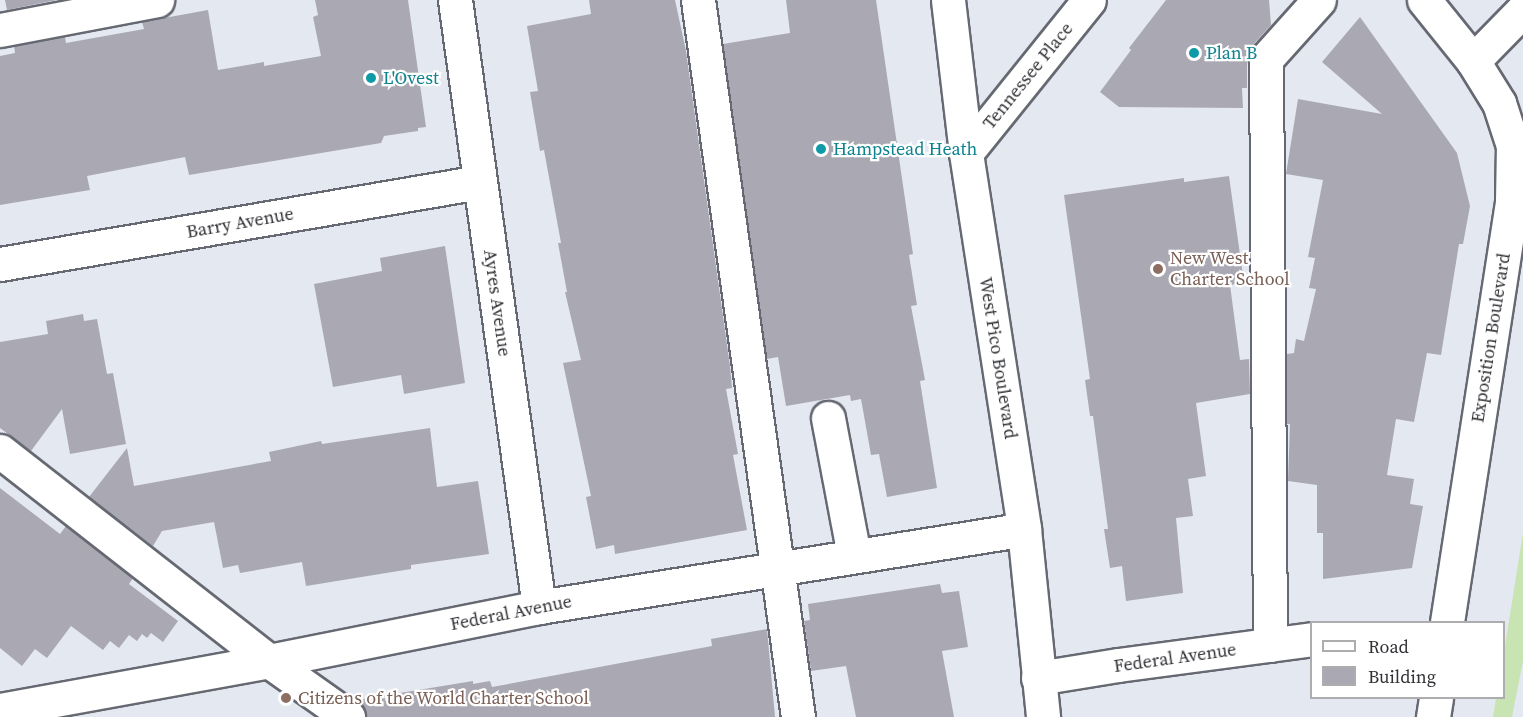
<!DOCTYPE html>
<style>
body{margin:0}
#map{position:relative;width:1523px;height:717px;overflow:hidden;background:#e4e8f1;font-family:"Source Serif 4",serif}
div>[style]{position:absolute}
.green>*{inset:0;background:#c9e4b3}
.building>*{inset:0;background:#aaa9b3}
.roads{filter:drop-shadow(2px 0 #666972) drop-shadow(-2px 0 #666972) drop-shadow(0 2px #666972) drop-shadow(0 -2px #666972)}
.minor>*{height:33px;margin:-16.5px;padding:0 16.5px;transform-origin:16.5px;border-radius:16.5px;background:#fff}
.major>*{height:33px;margin:-16.5px;padding:0 16.5px;transform-origin:16.5px;border-radius:16.5px;background:#fff}
.dots>*{width:16px;height:16px;translate:-50% -50%;box-sizing:border-box;border:3px solid #fff;border-radius:50%}
span{translate:-50% -50%;white-space:nowrap;text-align:center;line-height:1.15;-webkit-text-stroke:4.5px #fff;paint-order:stroke}
.culture-label{font-size:18px;color:#0d838f}
.left{translate:0 -50%;text-align:left}
.street-label{font-size:18px;color:#313236}
.education-label{font-size:18px;color:#785e54}
.legend{position:absolute;left:1310px;top:621px;width:195px;height:78px;box-sizing:border-box;background:#fff;border:2px solid #adadaf;margin:0;padding:8px 10px;list-style:none;font-size:18px;color:#313236}
.legend li{display:flex;align-items:center;gap:12px;height:30px}
.legend b{width:30px;border:2px solid #adadaf}
</style>
<div id="map">
<div class="green">
<div style="clip-path:polygon(1523px 533px,1523px 661px,1512px 717px,1493px 717px,1496px 698px,1504px 698px,1504px 652px)"></div>
</div>
<div class="building">
<div style="clip-path:polygon(5px 0,57px 0,7px 10px)"></div>
<div style="clip-path:polygon(315px 0,408px 0,426px 127px,418px 128px,418px 131px,384px 136px,381px 143px,189px 175px,185px 157px,87px 176px,90px 190px,0 205px,0 56px,15px 53px,14px 46px,65px 37px,66px 43px,144px 29px,142px 22px,208px 10px,218px 70px,264px 62px,264px 66px,321px 56px,313px 17px,318px 15px)"></div>
<div style="clip-path:polygon(589px 0,675px 0,686px 51px,730px 366px,732px 388px,726px 389px,738px 454px,733px 455px,747px 530px,615px 554px,614px 545px,596px 549px,586px 497px,591px 496px,563px 363px,581px 360px,565px 292px,567px 292px,558px 243px,561px 243px,544px 150px,540px 151px,530px 92px,538px 91px,527px 26px,591px 14px)"></div>
<div style="clip-path:polygon(786px 0,876px 0,913px 254px,909px 255px,917px 305px,911px 306px,925px 380px,920px 381px,937px 488px,887px 497px,879px 454px,871px 455px,861px 399px,851px 401px,850px 395px,786px 406px,778px 357px,767px 359px,723px 44px,790px 33px)"></div>
<div style="clip-path:polygon(1166px 0,1269px 0,1271px 25px,1252px 46px,1247px 58px,1247px 88px,1242px 88px,1243px 108px,1119px 107px,1100px 92px,1131px 50px,1129px 48px)"></div>
<div style="clip-path:polygon(1360px 17px,1457px 153px,1470px 206px,1463px 244px,1459px 244px,1441px 355px,1427px 353px,1414px 422px,1396px 419px,1387px 475px,1414px 479px,1410px 504px,1423px 506px,1412px 568px,1323px 579px,1323px 533px,1317px 533px,1317px 485px,1288px 481px,1290px 424px,1287px 424px,1287px 354px,1294px 353px,1296px 339px,1304px 341px,1316px 289px,1309px 288px,1315px 258px,1308px 257px,1323px 180px,1286px 174px,1298px 99px,1382px 114px,1322px 62px)"></div>
<div style="clip-path:polygon(1229px 176px,1244px 283px,1230px 285px,1240px 360px,1249px 359px,1250px 394px,1196px 403px,1206px 476px,1188px 479px,1193px 516px,1176px 518px,1183px 593px,1126px 601px,1122px 566px,1110px 568px,1104px 529px,1108px 529px,1093px 416px,1090px 416px,1085px 380px,1090px 379px,1064px 195px,1184px 178px,1184px 182px)"></div>
<div style="clip-path:polygon(445px 246px,465px 383px,404px 394px,401px 375px,333px 387px,314px 284px,382px 271px,380px 258px)"></div>
<div style="clip-path:polygon(83px 314px,84px 321px,97px 319px,107px 374px,113px 373px,126px 444px,70px 454px,62px 409px,31px 451px,0 428px,0 342px,48px 334px,46px 321px)"></div>
<div style="clip-path:polygon(430px 428px,437px 487px,478px 481px,489px 554px,411px 565px,411px 569px,306px 586px,302px 562px,240px 573px,238px 565px,223px 568px,214px 522px,162px 531px,153px 546px,89px 497px,127px 448px,134px 486px,271px 461px,269px 452px,321px 441px,322px 444px)"></div>
<div style="clip-path:polygon(0 488px,60px 534px,66px 526px,133px 578px,129px 584px,178px 621px,163px 642px,151px 633px,147px 638px,142px 634px,137px 641px,129px 635px,119px 648px,110px 641px,103px 650px,71px 626px,47px 658px,35px 649px,22px 666px,0 648px)"></div>
<div style="clip-path:polygon(940px 584px,942px 593px,959px 591px,968px 647px,942px 651px,954px 717px,856px 717px,846px 666px,811px 671px,804px 621px,810px 620px,808px 604px)"></div>
<div style="clip-path:polygon(767px 629px,775px 717px,366px 717px,365px 709px,357px 700px,473px 681px,473px 684px,490px 681px,492px 687px,712px 646px,711px 639px)"></div>
</div>
<div class="roads">
<div class="minor">
<div style="left:455px;top:0;width:613px;rotate:82.12deg"></div>
<div style="left:698px;top:0;width:724px;rotate:82.06deg"></div>
<div style="left:1424px;top:0;width:78px;rotate:51.2deg"></div>
<div style="left:0;top:30px;width:160px;rotate:-10.8deg"></div>
<div style="left:966px;top:153px;width:196px;rotate:-51.2deg"></div>
<div style="left:0;top:264px;width:487px;rotate:-9.7deg"></div>
<div style="left:828px;top:418px;width:140px;rotate:79.3deg"></div>
<div style="left:0;top:451px;width:341px;rotate:38deg"></div>
<div style="left:269px;top:661px;width:97px;rotate:35.3deg"></div>
<div style="left:1447px;top:622px;width:426px;rotate:-81.2deg"></div>
<div style="left:1512px;top:201px;width:55px;rotate:-89deg"></div>
<div style="left:1513px;top:146px;width:45px;rotate:-108deg"></div>
<div style="left:1499px;top:103px;width:49px;rotate:-121.8deg"></div>
<div style="left:1473px;top:61px;width:71px;rotate:-45.6deg"></div>
<div style="left:1270px;top:645px;width:586px;rotate:-90.39deg"></div>
<div style="left:1266px;top:59px;width:79px;rotate:-48.1deg"></div>
<div style="left:1038px;top:678px;width:81px;rotate:-9.2deg"></div>
<div style="left:1118px;top:665px;width:196px;rotate:-7.6deg"></div>
<div style="left:0;top:710px;width:273px;rotate:-10.3deg"></div>
<div style="left:269px;top:661px;width:275px;rotate:-11.3deg"></div>
<div style="left:539px;top:607px;width:491px;rotate:-9.1deg"></div>
<div style="left:1433px;top:717px;width:19px;rotate:-81deg"></div>
</div>
<div class="major">
<div style="left:948px;top:0;width:154px;rotate:83.3deg"></div>
<div style="left:966px;top:153px;width:380px;rotate:81.2deg"></div>
<div style="left:1024px;top:529px;width:189px;rotate:84.2deg"></div>
</div>
</div>
<div class="dots">
<div style="left:1194px;top:53px;background:#0f9aa8"></div>
<div style="left:371px;top:78px;background:#0f9aa8"></div>
<div style="left:821px;top:149px;background:#0f9aa8"></div>
<div style="left:1158px;top:269px;background:#8d6e63"></div>
<div style="left:286px;top:698px;background:#8d6e63"></div>
</div>
<div class="culture-label">
<span class="left" style="left:1206px;top:53px">Plan B</span>
<span class="left" style="left:383px;top:78px">L'Ovest</span>
<span class="left" style="left:833px;top:149px">Hampstead Heath</span>
</div>
<div class="street-label">
<span style="left:1028px;top:76px;rotate:-51deg">Tennessee Place</span>
<span style="left:240px;top:223px;rotate:-10deg">Barry Avenue</span>
<span style="left:497px;top:303px;rotate:82deg">Ayres Avenue</span>
<span style="left:1491px;top:338px;rotate:-81deg">Exposition Boulevard</span>
<span style="left:998px;top:358px;rotate:81deg">West Pico Boulevard</span>
<span style="left:511px;top:613px;rotate:-11deg">Federal Avenue</span>
<span style="left:1175px;top:658px;rotate:-8deg">Federal Avenue</span>
</div>
<div class="education-label">
<span class="left" style="left:1170px;top:269px">New West<br>Charter School</span>
<span class="left" style="left:298px;top:698px">Citizens of the World Charter School</span>
</div>
<ul class="legend">
<li><b style="height:8px;background:#fff"></b>Road</li>
<li><b style="height:16px;background:#aaa9b3"></b>Building</li>
</ul>
</div>
